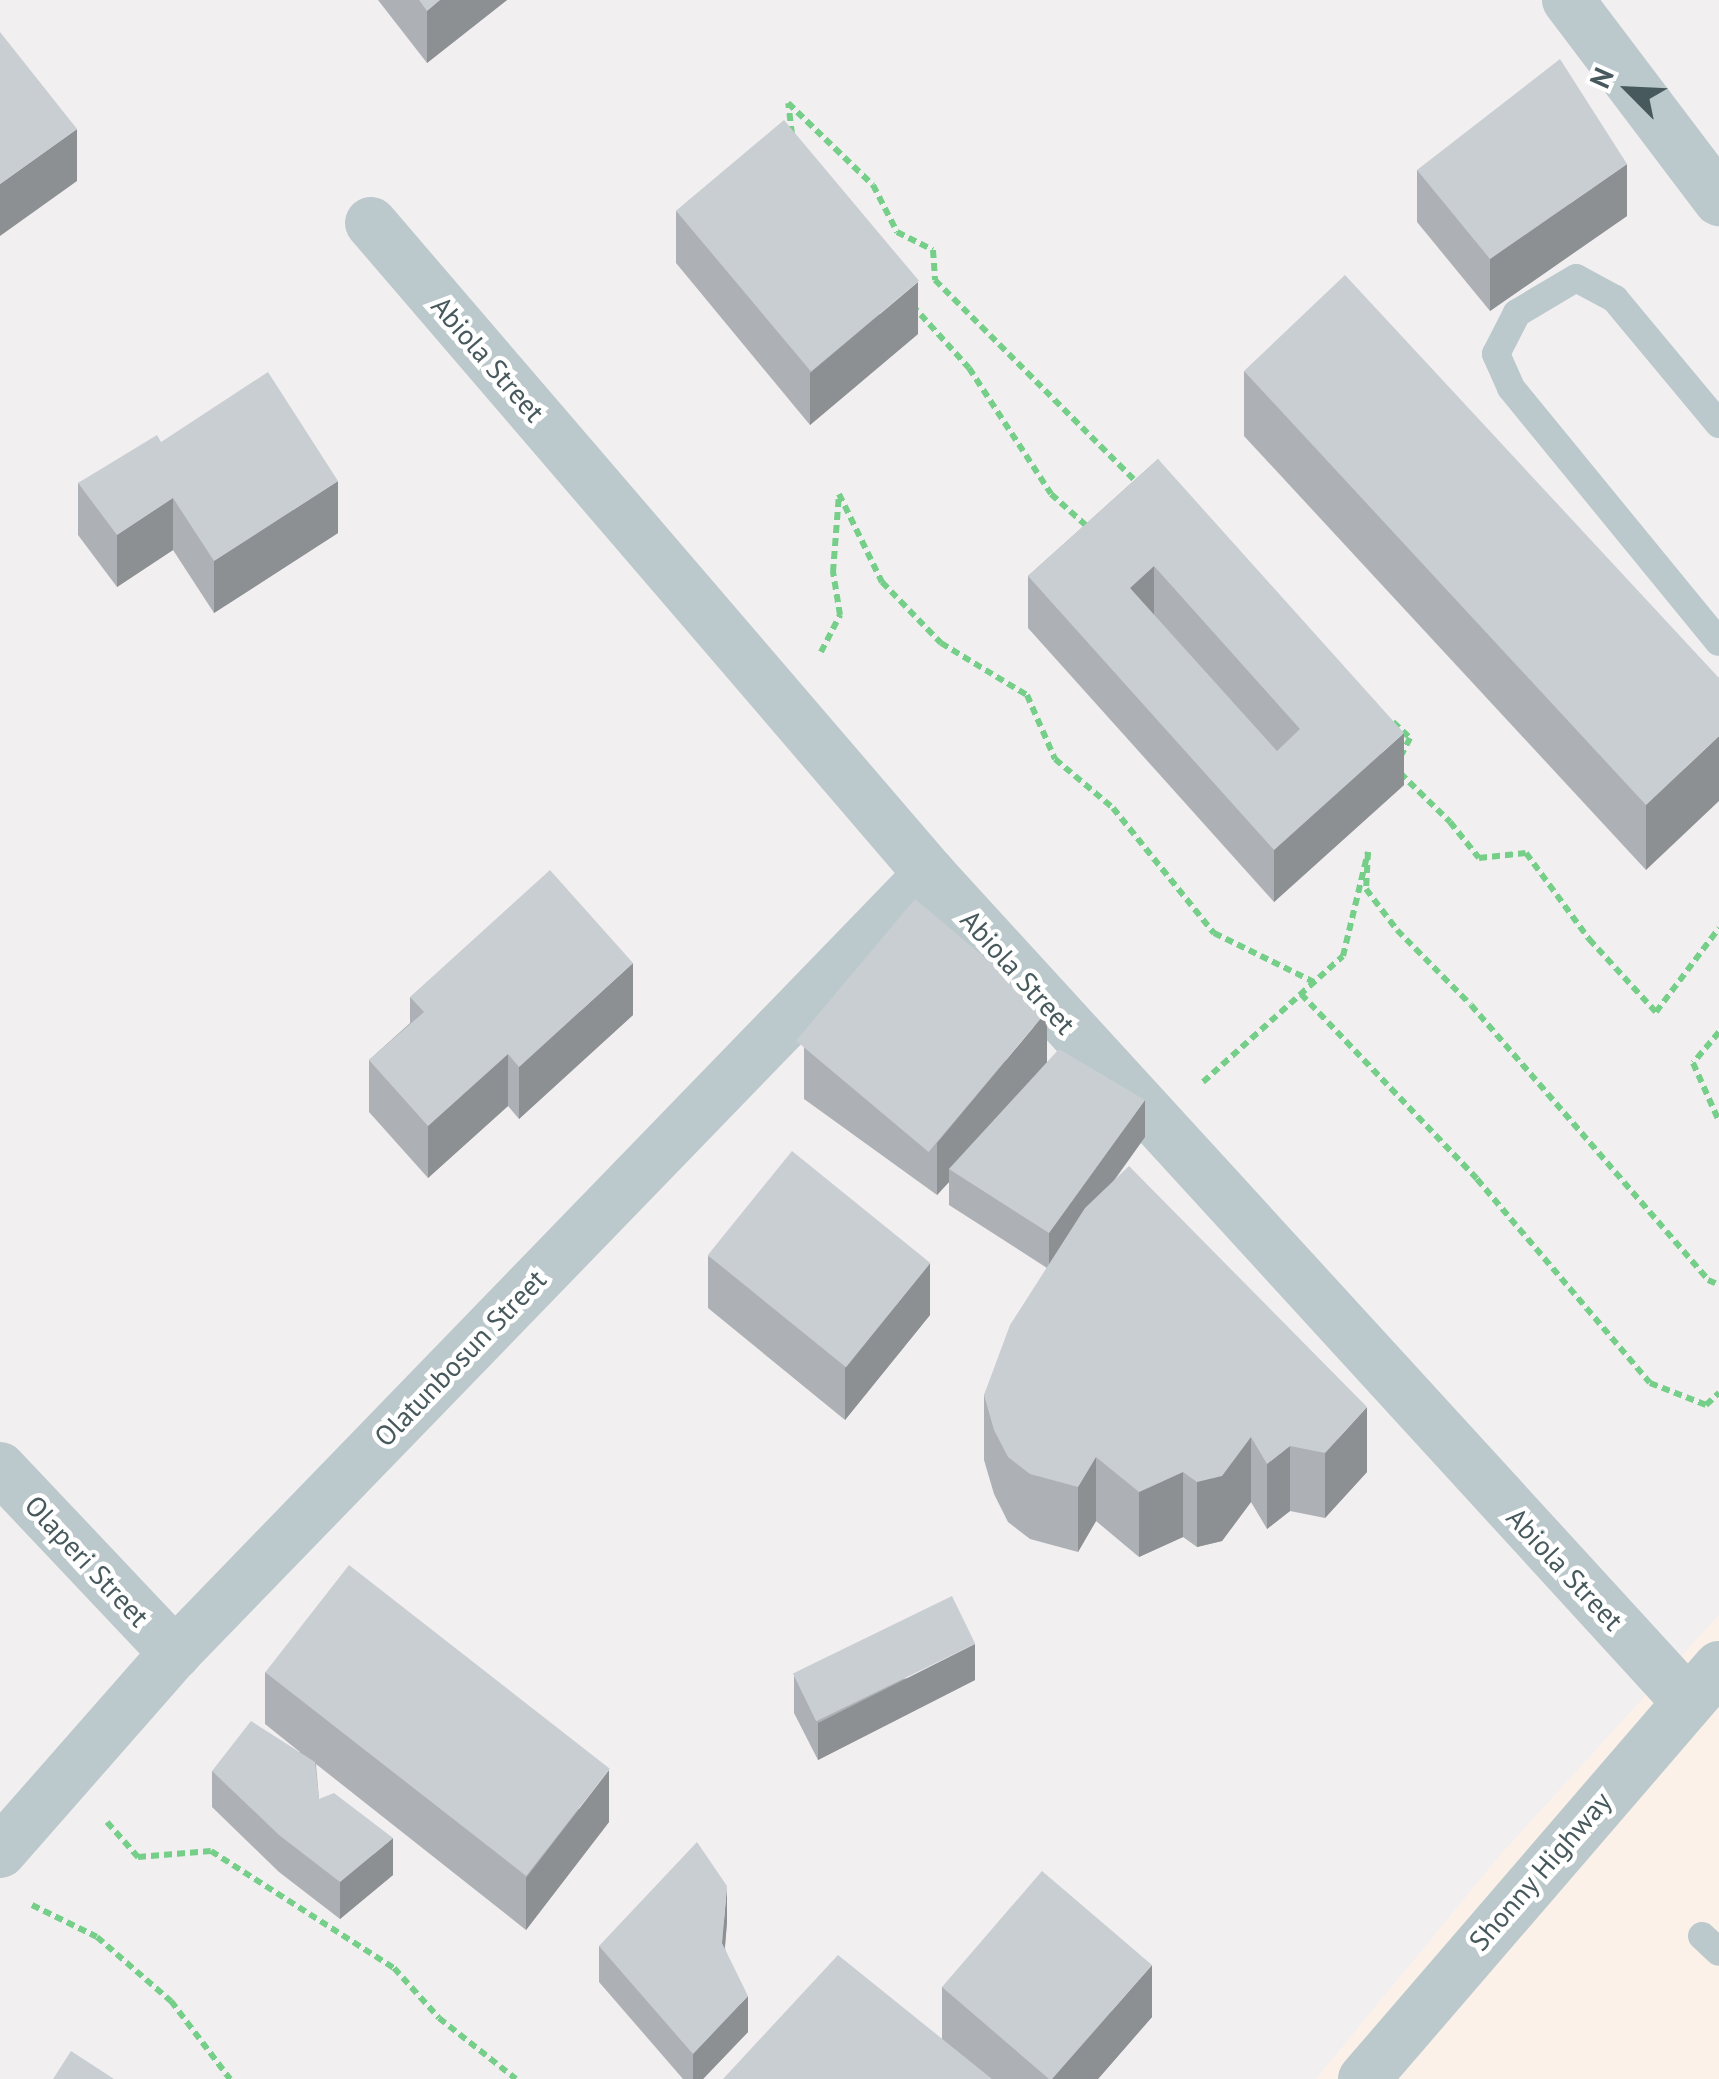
<!DOCTYPE html>
<style>
body{margin:0}
#map{position:relative;width:1719px;height:2079px;overflow:hidden;background:#f2eff0;font-family:"PT Sans",sans-serif}
div>[style]{position:absolute}
.commercial>*{inset:0;background:#fcf1e9}
.path>*{height:6px;margin-top:-3px;transform-origin:0;background:repeating-linear-gradient(90deg,#75cf89 0 8px,transparent 0 13px)}
.lane>*{height:28px;margin:-14px;padding:0 14px;transform-origin:14px;border-radius:14px;background:#bbc9cc}
.street>*{height:52px;margin:-26px;padding:0 26px;transform-origin:26px;border-radius:26px;background:#bbc9cc}
.wall>*{inset:0;background:#adb1b5}
.shaded-wall>*{inset:0;background:#8d9093}
.building>*{inset:0;background:#c9ced2;transform-origin:0 0}
span{translate:-50% -50%;white-space:nowrap;text-align:center;line-height:1.15;-webkit-text-stroke:9px #fff;paint-order:stroke}
.street-label{font-size:28px;color:#47595d}
.north{position:absolute;left:1579px;top:40px;width:100px;height:100px;-webkit-text-stroke:8px #fff;paint-order:stroke;rotate:294deg;font-size:28px;font-weight:700;line-height:40px;text-align:center;color:#47595d}
.north::after{content:'';display:block;margin:auto;width:35px;height:45px;background:#47595d;clip-path:polygon(50% 0,100% 100%,50% 72%,0 100%)}
</style>
<div id="map">
<div class="commercial">
<div style="clip-path:polygon(1719px 1615px,1719px 2079px,1316px 2079px,1502px 1853px)"></div>
</div>
<div class="path">
<div style="left:792px;top:134px;width:31px;rotate:-97deg"></div>
<div style="left:788px;top:103px;width:118px;rotate:44deg"></div>
<div style="left:873px;top:185px;width:53px;rotate:62.9deg"></div>
<div style="left:897px;top:232px;width:40px;rotate:26.6deg"></div>
<div style="left:933px;top:250px;width:30px;rotate:86deg"></div>
<div style="left:935px;top:280px;width:289px;rotate:45.1deg"></div>
<div style="left:912px;top:305px;width:85px;rotate:47.9deg"></div>
<div style="left:969px;top:368px;width:150px;rotate:56.9deg"></div>
<div style="left:1051px;top:494px;width:52px;rotate:41.9deg"></div>
<div style="left:821px;top:652px;width:42px;rotate:-62.8deg"></div>
<div style="left:840px;top:615px;width:44px;rotate:-99.2deg"></div>
<div style="left:833px;top:572px;width:78px;rotate:-85.6deg"></div>
<div style="left:839px;top:494px;width:98px;rotate:64deg"></div>
<div style="left:882px;top:582px;width:85px;rotate:46deg"></div>
<div style="left:941px;top:643px;width:100px;rotate:31.2deg"></div>
<div style="left:1027px;top:695px;width:70px;rotate:66.4deg"></div>
<div style="left:1055px;top:759px;width:76px;rotate:40.2deg"></div>
<div style="left:1113px;top:808px;width:161px;rotate:51.1deg"></div>
<div style="left:1214px;top:933px;width:111px;rotate:26.1deg"></div>
<div style="left:1393px;top:722px;width:23px;rotate:43deg"></div>
<div style="left:1410px;top:738px;width:18px;rotate:117deg"></div>
<div style="left:1400px;top:773px;width:70px;rotate:44.4deg"></div>
<div style="left:1450px;top:822px;width:46px;rotate:51.1deg"></div>
<div style="left:1479px;top:858px;width:47px;rotate:-6.1deg"></div>
<div style="left:1526px;top:853px;width:107px;rotate:53.8deg"></div>
<div style="left:1589px;top:939px;width:99px;rotate:47.5deg"></div>
<div style="left:1656px;top:1012px;width:105px;rotate:-53.1deg"></div>
<div style="left:1301px;top:994px;width:255px;rotate:46.4deg"></div>
<div style="left:1477px;top:1179px;width:267px;rotate:49.7deg"></div>
<div style="left:1650px;top:1383px;width:60px;rotate:21.4deg"></div>
<div style="left:1706px;top:1405px;width:18px;rotate:-43deg"></div>
<div style="left:1719px;top:1032px;width:40px;rotate:130deg"></div>
<div style="left:1693px;top:1063px;width:64px;rotate:65.9deg"></div>
<div style="left:1203px;top:1082px;width:188px;rotate:-42deg"></div>
<div style="left:1343px;top:956px;width:107px;rotate:-76.5deg"></div>
<div style="left:1368px;top:852px;width:37px;rotate:93deg"></div>
<div style="left:1366px;top:889px;width:51px;rotate:52.9deg"></div>
<div style="left:1397px;top:930px;width:105px;rotate:45.4deg"></div>
<div style="left:1471px;top:1005px;width:363px;rotate:49.2deg"></div>
<div style="left:1708px;top:1280px;width:12px;rotate:24deg"></div>
<div style="left:107px;top:1822px;width:47px;rotate:48.5deg"></div>
<div style="left:138px;top:1857px;width:73px;rotate:-4.7deg"></div>
<div style="left:211px;top:1851px;width:217px;rotate:32.6deg"></div>
<div style="left:394px;top:1968px;width:67px;rotate:48deg"></div>
<div style="left:439px;top:2018px;width:98px;rotate:38.4deg"></div>
<div style="left:32px;top:1905px;width:72px;rotate:26.2deg"></div>
<div style="left:97px;top:1937px;width:98px;rotate:40.9deg"></div>
<div style="left:171px;top:2001px;width:98px;rotate:52.9deg"></div>
</div>
<div class="lane">
<div style="left:1719px;top:424px;width:163px;rotate:-129.8deg"></div>
<div style="left:1615px;top:299px;width:44px;rotate:-151.7deg"></div>
<div style="left:1576px;top:278px;width:69px;rotate:149.3deg"></div>
<div style="left:1517px;top:313px;width:46px;rotate:117.1deg"></div>
<div style="left:1496px;top:354px;width:37px;rotate:66deg"></div>
<div style="left:1511px;top:388px;width:328px;rotate:50.7deg"></div>
<div style="left:1702px;top:1936px;width:23px;rotate:43deg"></div>
</div>
<div class="street">
<div style="left:1568px;top:0;width:251px;rotate:52.9deg"></div>
<div style="left:371px;top:223px;width:858px;rotate:49.35deg"></div>
<div style="left:930px;top:874px;width:1121px;rotate:47.53deg"></div>
<div style="left:0;top:1468px;width:255px;rotate:46.6deg"></div>
<div style="left:0;top:1852px;width:265px;rotate:-48.7deg"></div>
<div style="left:175px;top:1653px;width:1085px;rotate:-45.9deg"></div>
<div style="left:1364px;top:2079px;width:544px;rotate:-49.25deg"></div>
</div>
<div class="wall">
<div style="clip-path:polygon(378px 0,507px 0,427px 63px)"></div>
<div style="clip-path:polygon(1417px 170px,1627px 216px,1490px 311px,1417px 222px)"></div>
<div style="clip-path:polygon(676px 211px,918px 334px,810px 425px,676px 263px)"></div>
<div style="clip-path:polygon(1244px 371px,1719px 678px,1646px 870px,1244px 436px)"></div>
<div style="clip-path:polygon(161px 442px,338px 533px,214px 613px,173px 550px,117px 587px,78px 535px,78px 483px)"></div>
<div style="clip-path:polygon(1158px 459px,1404px 785px,1274px 902px,1028px 628px,1028px 576px)"></div>
<div style="clip-path:polygon(410px 997px,633px 1015px,519px 1119px,508px 1106px,428px 1178px,369px 1112px,369px 1060px,410px 1023px)"></div>
<div style="clip-path:polygon(804px 1047px,1047px 1063px,1145px 1137px,1114px 1181px,1367px 1472px,1325px 1518px,1290px 1511px,1267px 1529px,1251px 1502px,1222px 1541px,1197px 1547px,1183px 1537px,1139px 1557px,1096px 1521px,1078px 1552px,1030px 1539px,1008px 1522px,994px 1494px,984px 1460px,984px 1395px,1047px 1268px,949px 1205px,949px 1182px,937px 1195px,804px 1099px)"></div>
<div style="clip-path:polygon(708px 1256px,930px 1315px,845px 1420px,708px 1308px)"></div>
<div style="clip-path:polygon(265px 1672px,609px 1822px,526px 1930px,316px 1764px,319px 1799px,393px 1875px,340px 1919px,279px 1872px,212px 1807px,212px 1771px,300px 1752px,265px 1724px)"></div>
<div style="clip-path:polygon(794px 1676px,975px 1680px,818px 1760px,794px 1713px)"></div>
<div style="clip-path:polygon(727px 1922px,725px 1948px,748px 2032px,703px 2079px,683px 2079px,599px 1982px,599px 1946px)"></div>
<div style="clip-path:polygon(942px 1987px,1152px 2017px,1098px 2079px,723px 2079px,942px 2039px)"></div>
</div>
<div class="shaded-wall">
<div style="clip-path:polygon(440px 0,507px 0,427px 63px,427px 11px)"></div>
<div style="clip-path:polygon(77px 129px,77px 181px,0 236px,0 184px)"></div>
<div style="clip-path:polygon(1627px 164px,1627px 216px,1490px 311px,1490px 259px)"></div>
<div style="clip-path:polygon(918px 282px,918px 334px,810px 425px,810px 373px)"></div>
<div style="clip-path:polygon(338px 481px,338px 533px,214px 613px,214px 561px)"></div>
<div style="clip-path:polygon(173px 498px,173px 550px,117px 587px,117px 535px)"></div>
<div style="clip-path:polygon(1154px 566px,1154px 618px,1130px 588px)"></div>
<div style="clip-path:polygon(1404px 733px,1404px 785px,1274px 902px,1274px 850px)"></div>
<div style="clip-path:polygon(1719px 736px,1719px 801px,1646px 870px,1646px 805px)"></div>
<div style="clip-path:polygon(633px 963px,633px 1015px,519px 1119px,519px 1067px)"></div>
<div style="clip-path:polygon(1047px 1011px,1047px 1063px,949px 1169px,949px 1182px,937px 1195px,937px 1143px)"></div>
<div style="clip-path:polygon(508px 1054px,508px 1106px,428px 1178px,428px 1126px)"></div>
<div style="clip-path:polygon(1145px 1100px,1145px 1137px,1049px 1270px,1049px 1233px)"></div>
<div style="clip-path:polygon(930px 1263px,930px 1315px,845px 1420px,845px 1368px)"></div>
<div style="clip-path:polygon(1367px 1407px,1367px 1472px,1325px 1518px,1325px 1453px)"></div>
<div style="clip-path:polygon(1251px 1437px,1251px 1502px,1222px 1541px,1197px 1547px,1197px 1482px)"></div>
<div style="clip-path:polygon(1290px 1446px,1290px 1511px,1267px 1529px,1267px 1464px)"></div>
<div style="clip-path:polygon(1096px 1457px,1096px 1521px,1078px 1552px,1078px 1487px)"></div>
<div style="clip-path:polygon(1183px 1472px,1183px 1537px,1139px 1557px,1139px 1492px)"></div>
<div style="clip-path:polygon(975px 1644px,975px 1680px,818px 1760px,818px 1723px)"></div>
<div style="clip-path:polygon(609px 1770px,609px 1822px,526px 1930px,526px 1878px)"></div>
<div style="clip-path:polygon(393px 1838px,393px 1875px,340px 1919px,340px 1882px)"></div>
<div style="clip-path:polygon(727px 1886px,727px 1922px,722px 1979px,722px 1943px)"></div>
<div style="clip-path:polygon(1152px 1965px,1152px 2017px,1098px 2079px,1052px 2079px)"></div>
<div style="clip-path:polygon(748px 1996px,748px 2032px,703px 2079px,693px 2079px,693px 2054px)"></div>
</div>
<div class="building">
<div style="clip-path:polygon(419px 0,440px 0,427px 11px)"></div>
<div style="clip-path:polygon(0 32px,77px 129px,0 184px)"></div>
<div style="clip-path:polygon(1560px 59px,1627px 164px,1490px 259px,1417px 170px)"></div>
<div style="left:784px;top:120px;width:210px;height:141px;rotate:50deg"></div>
<div style="clip-path:polygon(1345px 275px,1719px 678px,1719px 736px,1646px 805px,1244px 371px)"></div>
<div style="clip-path:polygon(268px 372px,338px 481px,214px 561px,173px 498px,117px 535px,78px 483px,157px 435px,161px 442px)"></div>
<div style="clip-path:polygon(evenodd,1158px 459px,1404px 733px,1274px 850px,1028px 576px,1158px 459px,1154px 566px,1300px 729px,1277px 751px,1130px 588px,1154px 566px)"></div>
<div style="clip-path:polygon(550px 870px,633px 963px,519px 1067px,508px 1054px,428px 1126px,369px 1060px,424px 1012px,410px 997px)"></div>
<div style="left:915px;top:899px;width:173px;height:185px;rotate:40deg"></div>
<div style="clip-path:polygon(1059px 1049px,1145px 1100px,1049px 1233px,949px 1169px)"></div>
<div style="left:792px;top:1151px;width:178px;height:134px;rotate:39deg"></div>
<div style="clip-path:polygon(1129px 1166px,1367px 1407px,1325px 1453px,1290px 1446px,1267px 1464px,1251px 1437px,1222px 1476px,1197px 1482px,1183px 1472px,1139px 1492px,1096px 1457px,1078px 1487px,1030px 1474px,1008px 1457px,994px 1430px,984px 1395px,1010px 1325px,1085px 1208px)"></div>
<div style="left:349px;top:1565px;width:331px;height:136px;rotate:38deg"></div>
<div style="left:952px;top:1596px;width:53px;height:177px;rotate:64deg"></div>
<div style="clip-path:polygon(251px 1721px,315px 1762px,319px 1799px,334px 1793px,393px 1838px,340px 1882px,279px 1835px,212px 1771px)"></div>
<div style="clip-path:polygon(697px 1842px,727px 1886px,722px 1943px,748px 1996px,693px 2054px,599px 1946px)"></div>
<div style="clip-path:polygon(1042px 1871px,1152px 1965px,1052px 2079px,1049px 2079px,942px 1987px)"></div>
<div style="clip-path:polygon(838px 1955px,992px 2079px,723px 2079px)"></div>
<div style="clip-path:polygon(71px 2051px,114px 2079px,53px 2079px)"></div>
</div>
<div class="street-label">
<span style="left:488px;top:359px;rotate:49deg">Abiola Street</span>
<span style="left:1018px;top:972px;rotate:48deg">Abiola Street</span>
<span style="left:460px;top:1358px;rotate:-46deg">Olatunbosun Street</span>
<span style="left:87px;top:1561px;rotate:47deg">Olaperi Street</span>
<span style="left:1565px;top:1569px;rotate:47deg">Abiola Street</span>
<span style="left:1540px;top:1871px;rotate:-49deg">Shonny Highway</span>
</div>
<div class="north">N</div>
</div>
